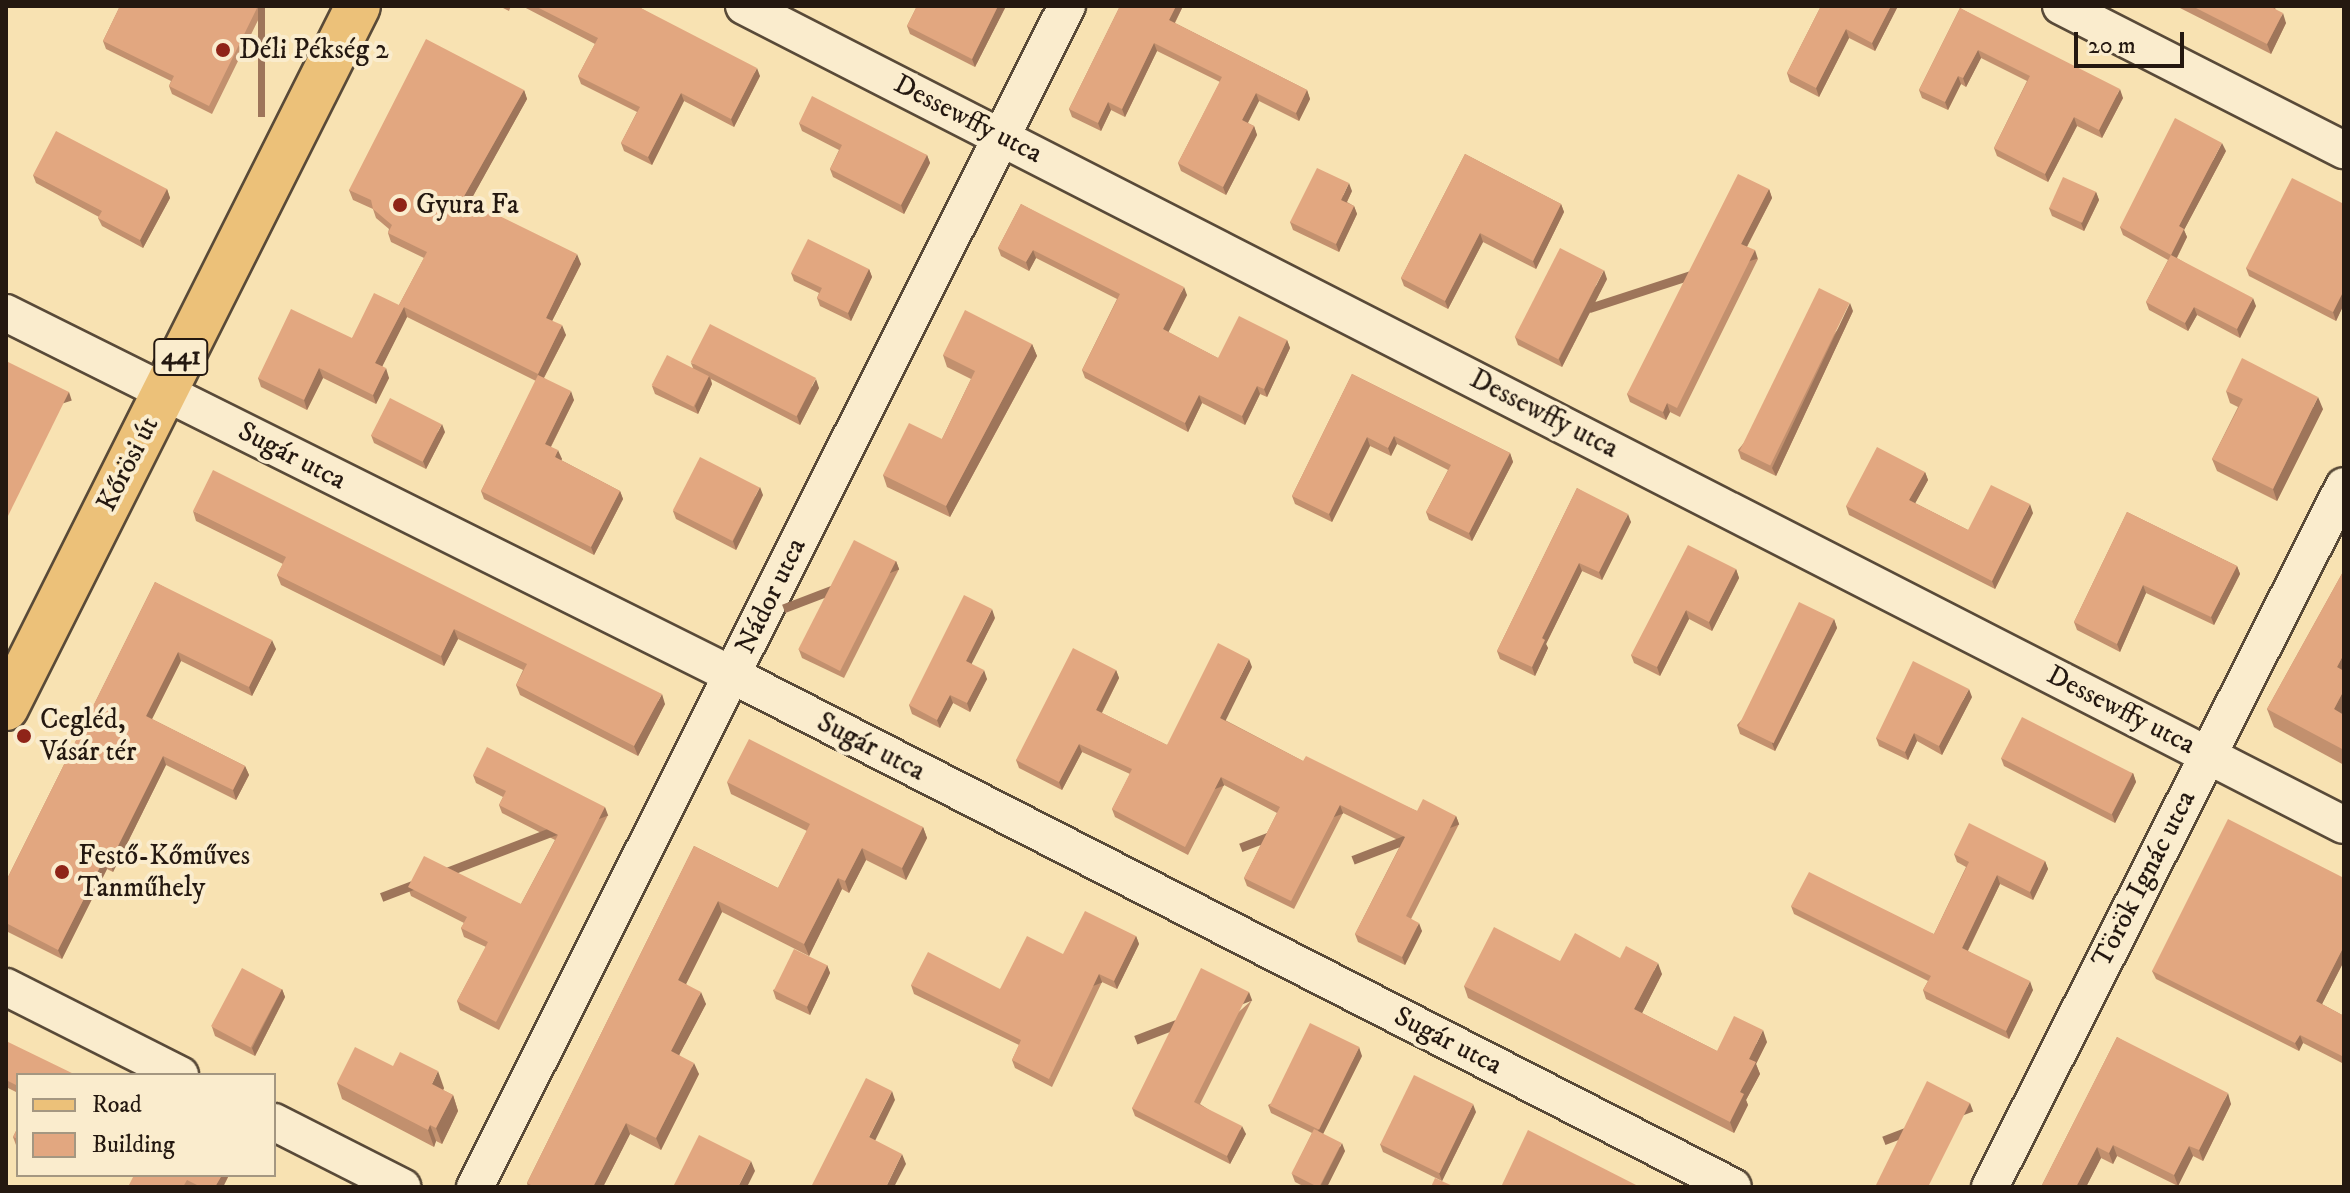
<!DOCTYPE html>
<meta charset="utf-8">
<style>
body{margin:0}
#map{position:relative;width:2350px;height:1193px;overflow:hidden;background:#f8e2b2;font-family:"IM FELL DW Pica",serif}
div>[style]{position:absolute}
.roads{filter:drop-shadow(2px 0 #594a38) drop-shadow(-2px 0 #594a38) drop-shadow(0 2px #594a38) drop-shadow(0 -2px #594a38)}
.minor>*{height:36px;margin:-18px;padding:0 18px;transform-origin:18px;border-radius:18px;background:#faeccd}
.major>*{height:44px;margin:-22px;padding:0 22px;transform-origin:22px;border-radius:22px;background:#ecc179}
.wall>*{inset:0;background:#c2906e}
.shaded-wall>*{inset:0;background:#9e755a;transform-origin:0 0}
.building>*{inset:0;background:#e2a780;transform-origin:0 0}
.dots>*{width:22px;height:22px;translate:-50% -50%;box-sizing:border-box;border:4px solid #faeccd;border-radius:50%}
span{translate:-50% -50%;white-space:nowrap;text-align:center;line-height:1.15;-webkit-text-stroke:8px #faeccd;paint-order:stroke}
.shield-label span{padding:2px 6px;background:#faeccd;border:2px solid;border-radius:6px;-webkit-text-stroke-width:0}
.shield-label{font-size:26px;color:#241810;font-weight:700}
.poi-label{font-size:28px;color:#241810}
.left{translate:0 -50%;text-align:left}
.street-label{font-size:28px;color:#241810}
.frame{position:absolute;inset:0;border:8px solid #241810;pointer-events:none}
.legend{position:absolute;left:16px;top:1073px;width:260px;height:104px;box-sizing:border-box;background:#faeccd;border:2px solid #a49781;margin:0;padding:10px 14px;list-style:none;font-size:24px;color:#241810}
.legend li{display:flex;align-items:center;gap:16px;height:40px}
.legend b{width:40px;border:2px solid #a49781}
.scale{position:absolute;left:2074px;top:32px;width:110px;height:36px;box-sizing:border-box;border:4px solid #241810;border-top:0;padding-left:10px;font-size:24px;line-height:28px;white-space:nowrap;color:#241810;-webkit-text-stroke:6px #faeccd;paint-order:stroke}
</style>
<div id="map">
<div class="roads">
<div class="minor">
<div style="left:744px;top:6px;width:1797px;rotate:27.11deg"></div>
<div style="left:2061px;top:6px;width:318px;rotate:27deg"></div>
<div style="left:6px;top:313px;width:811px;rotate:26.5deg"></div>
<div style="left:732px;top:675px;width:1124px;rotate:27.09deg"></div>
<div style="left:6px;top:987px;width:195px;rotate:26.8deg"></div>
<div style="left:274px;top:1122px;width:144px;rotate:26.9deg"></div>
<div style="left:475px;top:1187px;width:1321px;rotate:-63.38deg"></div>
<div style="left:1990px;top:1187px;width:785px;rotate:-63.21deg"></div>
</div>
<div class="major">
<div style="left:6px;top:708px;width:785px;rotate:-63.37deg"></div>
</div>
</div>
<div class="wall">
<div style="clip-path:polygon(116px 6px,265px 6px,212px 114px,172px 94px,169px 86px,171px 81px,106px 49px,103px 41px,119px 8px)"></div>
<div style="clip-path:polygon(499px 6px,511px 6px,509px 11px)"></div>
<div style="clip-path:polygon(522px 6px,637px 6px,760px 76px,734px 127px,684px 101px,652px 165px,624px 151px,621px 143px,637px 112px,581px 84px,578px 76px,595px 44px)"></div>
<div style="clip-path:polygon(917px 6px,1006px 6px,975px 67px,910px 34px,907px 26px)"></div>
<div style="clip-path:polygon(1120px 6px,1183px 6px,1175px 23px,1307px 90px,1310px 99px,1299px 121px,1259px 101px,1248px 123px,1254px 126px,1257px 135px,1226px 195px,1181px 171px,1178px 163px,1220px 82px,1157px 51px,1125px 117px,1111px 110px,1101px 131px,1072px 117px,1069px 109px)"></div>
<div style="clip-path:polygon(1821px 6px,1898px 6px,1875px 51px,1849px 38px,1819px 97px,1790px 82px,1787px 73px)"></div>
<div style="clip-path:polygon(2176px 6px,2277px 6px,2275px 9px,2286px 23px,2271px 54px)"></div>
<div style="clip-path:polygon(1960px 8px,2123px 98px,2102px 138px,2077px 126px,2048px 182px,1997px 156px,1994px 148px,2027px 81px,1981px 58px,1966px 87px,1961px 84px,1948px 110px,1922px 98px,1919px 90px)"></div>
<div style="clip-path:polygon(524px 90px,527px 99px,470px 201px,581px 264px,552px 321px,566px 335px,544px 378px,574px 400px,551px 447px,562px 459px,561px 460px,620px 491px,623px 499px,594px 555px,484px 499px,481px 491px,536px 381px,407px 317px,382px 366px,389px 378px,376px 404px,323px 378px,307px 410px,261px 387px,258px 378px,352px 338px,399px 305px,424px 258px,391px 242px,388px 233px,389px 229px,376px 218px,373px 209px,353px 200px,349px 190px)"></div>
<div style="clip-path:polygon(799px 123px,927px 155px,930px 163px,904px 214px,833px 177px,830px 169px,839px 150px,802px 131px)"></div>
<div style="clip-path:polygon(2226px 151px,2184px 230px,2187px 237px,2177px 258px,2256px 306px,2240px 338px,2197px 315px,2188px 331px,2149px 310px,2146px 302px,2168px 260px,2123px 235px,2120px 227px)"></div>
<div style="clip-path:polygon(1465px 154px,1561px 204px,1564px 212px,1536px 269px,1483px 242px,1448px 309px,1404px 286px,1401px 278px)"></div>
<div style="clip-path:polygon(33px 175px,167px 189px,170px 198px,143px 248px,102px 226px,98px 218px,99px 217px,36px 183px)"></div>
<div style="clip-path:polygon(1769px 189px,1772px 198px,1747px 247px,1758px 259px,1680px 417px,1670px 412px,1666px 420px,1630px 402px,1627px 394px)"></div>
<div style="clip-path:polygon(1352px 191px,1347px 202px,1354px 206px,1357px 214px,1339px 252px,1293px 230px,1290px 222px)"></div>
<div style="clip-path:polygon(2096px 192px,2099px 200px,2084px 231px,2052px 216px,2049px 208px)"></div>
<div style="clip-path:polygon(1021px 204px,1187px 295px,1168px 332px,1218px 358px,1287px 340px,1290px 348px,1267px 397px,1260px 394px,1245px 425px,1202px 403px,1188px 432px,1085px 378px,1082px 370px,1117px 299px,1036px 258px,1029px 271px,1001px 256px,998px 248px)"></div>
<div style="clip-path:polygon(2344px 204px,2344px 304px,2336px 321px,2249px 276px,2246px 268px)"></div>
<div style="clip-path:polygon(869px 269px,872px 277px,851px 321px,820px 306px,817px 298px,819px 293px,794px 281px,791px 273px)"></div>
<div style="clip-path:polygon(1607px 279px,1562px 367px,1518px 345px,1515px 337px)"></div>
<div style="clip-path:polygon(1853px 311px,1776px 476px,1741px 459px,1738px 450px)"></div>
<div style="clip-path:polygon(1032px 344px,1037px 356px,950px 517px,887px 487px,883px 475px,942px 439px,971px 379px,947px 367px,943px 355px)"></div>
<div style="clip-path:polygon(691px 363px,819px 388px,800px 425px,711px 379px,712px 384px,698px 414px,655px 394px,652px 386px,693px 368px)"></div>
<div style="clip-path:polygon(1352px 374px,1510px 453px,1513px 462px,1472px 541px,1429px 520px,1426px 512px,1448px 470px,1397px 444px,1391px 456px,1370px 446px,1332px 522px,1295px 504px,1292px 496px)"></div>
<div style="clip-path:polygon(2226px 391px,2323px 409px,2277px 501px,2217px 471px,2212px 459px,2238px 407px,2230px 403px)"></div>
<div style="clip-path:polygon(445px 432px,426px 469px,374px 443px,371px 435px)"></div>
<div style="clip-path:polygon(1925px 472px,1928px 480px,1915px 503px,1968px 530px,2033px 513px,1995px 589px,1849px 515px,1846px 506px)"></div>
<div style="clip-path:polygon(1577px 488px,1631px 522px,1602px 580px,1582px 571px,1546px 644px,1548px 648px,1535px 676px,1500px 659px,1497px 651px)"></div>
<div style="clip-path:polygon(763px 495px,736px 550px,676px 519px,673px 511px)"></div>
<div style="clip-path:polygon(193px 511px,665px 704px,638px 756px,520px 695px,516px 685px,523px 670px,458px 639px,444px 666px,281px 585px,277px 575px,283px 564px,196px 521px)"></div>
<div style="clip-path:polygon(2127px 512px,2237px 566px,2240px 574px,2214px 625px,2146px 593px,2120px 652px,2077px 630px,2074px 622px)"></div>
<div style="clip-path:polygon(896px 561px,899px 569px,844px 678px,802px 658px,799px 650px)"></div>
<div style="clip-path:polygon(1736px 569px,1739px 578px,1712px 631px,1689px 619px,1660px 676px,1634px 663px,1631px 655px)"></div>
<div style="clip-path:polygon(2344px 570px,2344px 765px,2274px 727px,2267px 709px)"></div>
<div style="clip-path:polygon(155px 582px,276px 649px,252px 696px,181px 661px,152px 719px,245px 766px,249px 775px,236px 800px,166px 765px,113px 872px,107px 869px,62px 959px,6px 931px,6px 881px)"></div>
<div style="clip-path:polygon(995px 618px,971px 664px,987px 679px,970px 712px,953px 703px,940px 728px,912px 714px,909px 705px)"></div>
<div style="clip-path:polygon(1834px 619px,1837px 628px,1775px 751px,1740px 734px,1737px 725px)"></div>
<div style="clip-path:polygon(1252px 667px,1225px 720px,1303px 761px,1417px 811px,1456px 816px,1459px 824px,1411px 919px,1422px 931px,1405px 965px,1358px 942px,1355px 934px,1402px 842px,1343px 813px,1294px 909px,1247px 886px,1244px 878px,1277px 813px,1224px 785px,1188px 855px,1115px 817px,1112px 809px,1130px 774px,1082px 752px,1062px 790px,1019px 768px,1016px 760px,1116px 670px,1119px 678px,1102px 713px,1167px 745px)"></div>
<div style="clip-path:polygon(1972px 697px,1942px 755px,1917px 741px,1908px 760px,1879px 746px,1876px 738px)"></div>
<div style="clip-path:polygon(2001px 758px,2133px 773px,2136px 782px,2115px 823px,2004px 766px)"></div>
<div style="clip-path:polygon(473px 775px,608px 815px,499px 1030px,460px 1010px,457px 1001px,486px 947px,464px 937px,461px 928px,464px 923px,411px 896px,408px 887px,521px 904px,555px 840px,502px 813px,499px 805px,503px 797px,476px 783px)"></div>
<div style="clip-path:polygon(727px 782px,923px 827px,927px 838px,906px 880px,866px 860px,849px 893px,842px 889px,809px 956px,722px 912px,686px 984px,706px 1004px,679px 1055px,699px 1074px,661px 1150px,630px 1134px,603px 1187px,528px 1187px,527px 1183px,694px 846px,778px 888px,807px 831px,731px 794px)"></div>
<div style="clip-path:polygon(1954px 854px,2045px 861px,2048px 869px,2033px 900px,2000px 884px,1968px 951px,2033px 990px,2009px 1039px,1926px 999px,1923px 990px,1928px 981px,1794px 914px,1791px 906px,1934px 934px,1966px 867px,1957px 862px)"></div>
<div style="clip-path:polygon(2344px 878px,2344px 961px,2322px 1004px,2344px 1016px,2344px 1064px,2303px 1043px,2299px 1051px,2156px 979px,2152px 971px)"></div>
<div style="clip-path:polygon(1136px 936px,1139px 944px,1117px 989px,1102px 982px,1052px 1087px,1015px 1068px,1012px 1060px,1019px 1045px,914px 994px,911px 985px,1000px 989px,1063px 954px)"></div>
<div style="clip-path:polygon(1620px 958px,1662px 974px,1642px 1013px,1717px 1051px,1767px 1042px,1756px 1064px,1760px 1074px,1746px 1100px,1748px 1105px,1734px 1133px,1468px 998px,1464px 986px,1560px 961px)"></div>
<div style="clip-path:polygon(827px 965px,830px 973px,810px 1015px,776px 999px,773px 990px)"></div>
<div style="clip-path:polygon(282px 989px,285px 997px,255px 1056px,215px 1036px,212px 1027px)"></div>
<div style="clip-path:polygon(1252px 1000px,1200px 1104px,1246px 1134px,1230px 1164px,1135px 1116px,1132px 1108px)"></div>
<div style="clip-path:polygon(2117px 1037px,2231px 1104px,2203px 1161px,2193px 1156px,2178px 1186px,2117px 1156px,2113px 1164px,2101px 1158px,2086px 1187px,2041px 1187px)"></div>
<div style="clip-path:polygon(6px 1041px,18px 1075px,18px 1093px,6px 1087px)"></div>
<div style="clip-path:polygon(1362px 1056px,1323px 1134px,1345px 1151px,1327px 1187px,1305px 1187px,1295px 1182px,1292px 1174px,1312px 1133px,1271px 1113px,1268px 1105px)"></div>
<div style="clip-path:polygon(393px 1066px,444px 1088px,443px 1090px,453px 1095px,458px 1111px,442px 1144px,436px 1141px,434px 1147px,342px 1099px,337px 1083px)"></div>
<div style="clip-path:polygon(1476px 1112px,1442px 1181px,1383px 1152px,1380px 1144px)"></div>
<div style="clip-path:polygon(18px 1127px,18px 1146px,16px 1145px,13px 1137px)"></div>
<div style="clip-path:polygon(229px 1175px,223px 1187px,128px 1187px)"></div>
</div>
<div class="shaded-wall">
<div style="left:258px;top:6px;width:7px;height:111px"></div>
<div style="clip-path:polygon(998px 6px,1006px 6px,975px 67px,972px 59px)"></div>
<div style="clip-path:polygon(1176px 6px,1183px 6px,1172px 28px,1169px 20px)"></div>
<div style="clip-path:polygon(1891px 6px,1898px 6px,1875px 51px,1872px 43px)"></div>
<div style="clip-path:polygon(2283px 13px,2286px 23px,2271px 54px,2267px 44px)"></div>
<div style="clip-path:polygon(1846px 29px,1849px 38px,1819px 97px,1816px 88px)"></div>
<div style="clip-path:polygon(1154px 43px,1157px 51px,1125px 117px,1122px 109px)"></div>
<div style="clip-path:polygon(1978px 50px,1981px 58px,1966px 87px,1963px 78px)"></div>
<div style="clip-path:polygon(757px 68px,760px 76px,734px 127px,731px 119px)"></div>
<div style="clip-path:polygon(1958px 76px,1961px 84px,1948px 110px,1945px 102px)"></div>
<div style="clip-path:polygon(2120px 89px,2123px 98px,2102px 138px,2099px 130px)"></div>
<div style="clip-path:polygon(524px 90px,527px 99px,467px 207px,463px 198px)"></div>
<div style="clip-path:polygon(1307px 90px,1310px 99px,1299px 121px,1296px 113px)"></div>
<div style="clip-path:polygon(681px 93px,684px 101px,652px 165px,648px 157px)"></div>
<div style="clip-path:polygon(1256px 93px,1259px 101px,1245px 128px,1242px 120px)"></div>
<div style="clip-path:polygon(1108px 102px,1111px 110px,1101px 131px,1098px 123px)"></div>
<div style="clip-path:polygon(2074px 117px,2077px 126px,2048px 182px,2045px 174px)"></div>
<div style="clip-path:polygon(1254px 126px,1257px 135px,1226px 195px,1223px 187px)"></div>
<div style="clip-path:polygon(2222px 143px,2226px 151px,2184px 230px,2187px 237px,2174px 263px,2171px 255px,2179px 226px)"></div>
<div style="clip-path:polygon(927px 155px,930px 163px,904px 214px,901px 205px)"></div>
<div style="clip-path:polygon(1349px 183px,1352px 191px,1344px 208px,1341px 200px)"></div>
<div style="clip-path:polygon(167px 189px,170px 198px,143px 248px,140px 240px)"></div>
<div style="clip-path:polygon(1769px 189px,1772px 198px,1744px 252px,1741px 244px)"></div>
<div style="clip-path:polygon(2096px 192px,2099px 200px,2084px 231px,2081px 223px)"></div>
<div style="clip-path:polygon(1561px 204px,1564px 212px,1536px 269px,1533px 261px)"></div>
<div style="clip-path:polygon(1354px 206px,1357px 214px,1339px 252px,1336px 244px)"></div>
<div style="clip-path:polygon(1480px 233px,1483px 242px,1448px 309px,1445px 301px)"></div>
<div style="clip-path:polygon(1033px 250px,1036px 258px,1029px 271px,1026px 262px)"></div>
<div style="left:1755px;top:250px;width:9px;height:176px;rotate:72deg"></div>
<div style="clip-path:polygon(577px 254px,581px 264px,549px 327px,546px 318px)"></div>
<div style="clip-path:polygon(869px 269px,872px 277px,851px 321px,848px 313px)"></div>
<div style="clip-path:polygon(1604px 270px,1607px 279px,1562px 367px,1559px 359px)"></div>
<div style="clip-path:polygon(1184px 287px,1187px 295px,1166px 337px,1163px 329px)"></div>
<div style="clip-path:polygon(2344px 290px,2344px 304px,2336px 321px,2333px 312px)"></div>
<div style="clip-path:polygon(2253px 298px,2256px 306px,2240px 338px,2237px 329px)"></div>
<div style="clip-path:polygon(1850px 303px,1853px 311px,1776px 476px,1772px 468px)"></div>
<div style="clip-path:polygon(404px 307px,407px 317px,379px 373px,375px 363px)"></div>
<div style="clip-path:polygon(2194px 307px,2197px 315px,2188px 331px,2185px 323px)"></div>
<div style="clip-path:polygon(562px 325px,566px 335px,541px 383px,538px 374px)"></div>
<div style="clip-path:polygon(1287px 340px,1290px 348px,1267px 397px,1264px 389px)"></div>
<div style="clip-path:polygon(1032px 344px,1037px 356px,950px 517px,946px 506px)"></div>
<div style="clip-path:polygon(319px 368px,323px 378px,307px 410px,304px 400px)"></div>
<div style="clip-path:polygon(386px 368px,389px 378px,376px 404px,373px 395px)"></div>
<div style="clip-path:polygon(709px 376px,712px 384px,698px 414px,695px 406px)"></div>
<div style="clip-path:polygon(816px 379px,819px 388px,800px 425px,797px 416px)"></div>
<div style="clip-path:polygon(1257px 386px,1260px 394px,1245px 425px,1242px 416px)"></div>
<div style="clip-path:polygon(571px 391px,574px 400px,548px 452px,545px 444px)"></div>
<div style="left:69px;top:392px;width:9px;height:143px;rotate:72deg"></div>
<div style="clip-path:polygon(1199px 395px,1202px 403px,1188px 432px,1185px 423px)"></div>
<div style="clip-path:polygon(2318px 397px,2323px 409px,2277px 501px,2273px 489px)"></div>
<div style="clip-path:polygon(1667px 403px,1670px 412px,1666px 420px,1663px 412px)"></div>
<div style="clip-path:polygon(442px 424px,445px 432px,426px 469px,423px 461px)"></div>
<div style="clip-path:polygon(1394px 436px,1397px 444px,1391px 456px,1388px 448px)"></div>
<div style="clip-path:polygon(1367px 437px,1370px 446px,1332px 522px,1329px 514px)"></div>
<div style="clip-path:polygon(558px 450px,562px 459px,558px 466px,555px 457px)"></div>
<div style="clip-path:polygon(1510px 453px,1513px 462px,1472px 541px,1469px 533px)"></div>
<div style="clip-path:polygon(1925px 472px,1928px 480px,1912px 509px,1909px 500px)"></div>
<div style="clip-path:polygon(760px 487px,763px 495px,736px 550px,733px 541px)"></div>
<div style="clip-path:polygon(620px 491px,623px 499px,594px 555px,591px 547px)"></div>
<div style="clip-path:polygon(2030px 504px,2033px 513px,1995px 589px,1992px 581px)"></div>
<div style="clip-path:polygon(1628px 514px,1631px 522px,1602px 580px,1599px 572px)"></div>
<div style="left:896px;top:561px;width:9px;height:122px;rotate:69deg"></div>
<div style="clip-path:polygon(1579px 563px,1582px 571px,1546px 644px,1548px 648px,1535px 676px,1532px 667px,1542px 638px)"></div>
<div style="clip-path:polygon(2237px 566px,2240px 574px,2214px 625px,2211px 617px)"></div>
<div style="clip-path:polygon(1736px 569px,1739px 578px,1712px 631px,1709px 622px)"></div>
<div style="clip-path:polygon(2143px 585px,2146px 593px,2120px 652px,2117px 644px)"></div>
<div style="clip-path:polygon(992px 609px,995px 618px,969px 669px,966px 661px)"></div>
<div style="clip-path:polygon(1686px 610px,1689px 619px,1660px 676px,1657px 667px)"></div>
<div style="clip-path:polygon(1834px 619px,1837px 628px,1775px 751px,1772px 743px)"></div>
<div style="clip-path:polygon(454px 629px,458px 639px,444px 666px,441px 656px)"></div>
<div style="clip-path:polygon(272px 640px,276px 649px,252px 696px,249px 687px)"></div>
<div style="clip-path:polygon(178px 652px,181px 661px,149px 725px,146px 716px)"></div>
<div style="clip-path:polygon(2344px 654px,2344px 685px,2337px 667px)"></div>
<div style="clip-path:polygon(1249px 659px,1252px 667px,1223px 726px,1220px 718px)"></div>
<div style="clip-path:polygon(984px 670px,987px 679px,970px 712px,967px 703px)"></div>
<div style="clip-path:polygon(1116px 670px,1119px 678px,1099px 718px,1096px 710px)"></div>
<div style="clip-path:polygon(1969px 689px,1972px 697px,1942px 755px,1939px 746px)"></div>
<div style="clip-path:polygon(2344px 690px,2344px 721px,2334px 709px)"></div>
<div style="clip-path:polygon(662px 694px,665px 704px,638px 756px,634px 746px)"></div>
<div style="clip-path:polygon(950px 695px,953px 703px,940px 728px,937px 720px)"></div>
<div style="clip-path:polygon(1914px 733px,1917px 741px,1908px 760px,1905px 752px)"></div>
<div style="clip-path:polygon(1079px 744px,1082px 752px,1062px 790px,1059px 782px)"></div>
<div style="clip-path:polygon(163px 756px,166px 765px,113px 872px,110px 862px)"></div>
<div style="clip-path:polygon(245px 766px,249px 775px,236px 800px,233px 790px)"></div>
<div style="clip-path:polygon(2133px 773px,2136px 782px,2115px 823px,2112px 814px)"></div>
<div style="left:1221px;top:777px;width:9px;height:79px;rotate:69deg"></div>
<div style="left:1340px;top:805px;width:9px;height:108px;rotate:69deg"></div>
<div style="left:605px;top:807px;width:9px;height:241px;rotate:69deg"></div>
<div style="left:1456px;top:816px;width:9px;height:112px;rotate:69deg"></div>
<div style="clip-path:polygon(923px 827px,927px 838px,906px 880px,902px 868px)"></div>
<div style="clip-path:polygon(862px 848px,866px 860px,849px 893px,845px 881px)"></div>
<div style="clip-path:polygon(104px 859px,107px 869px,62px 959px,58px 950px)"></div>
<div style="clip-path:polygon(2045px 861px,2048px 869px,2033px 900px,2030px 892px)"></div>
<div style="clip-path:polygon(1997px 875px,2000px 884px,1965px 956px,1962px 948px)"></div>
<div style="clip-path:polygon(838px 878px,842px 889px,809px 956px,804px 944px)"></div>
<div style="clip-path:polygon(718px 901px,722px 912px,682px 992px,678px 980px)"></div>
<div style="clip-path:polygon(1419px 923px,1422px 931px,1405px 965px,1402px 957px)"></div>
<div style="clip-path:polygon(1136px 936px,1139px 944px,1117px 989px,1114px 981px)"></div>
<div style="clip-path:polygon(2344px 946px,2344px 961px,2319px 1010px,2316px 1001px)"></div>
<div style="clip-path:polygon(1658px 963px,1662px 974px,1638px 1021px,1634px 1009px)"></div>
<div style="clip-path:polygon(827px 965px,830px 973px,810px 1015px,807px 1007px)"></div>
<div style="left:1099px;top:974px;width:9px;height:116px;rotate:69deg"></div>
<div style="clip-path:polygon(2030px 981px,2033px 990px,2009px 1039px,2006px 1031px)"></div>
<div style="clip-path:polygon(282px 989px,285px 997px,255px 1056px,252px 1048px)"></div>
<div style="clip-path:polygon(701px 992px,706px 1004px,675px 1063px,671px 1051px)"></div>
<div style="left:1249px;top:992px;width:9px;height:123px;rotate:69deg"></div>
<div style="clip-path:polygon(1763px 1030px,1767px 1042px,1756px 1064px,1760px 1074px,1746px 1100px,1748px 1105px,1734px 1133px,1730px 1122px,1740px 1092px,1749px 1059px)"></div>
<div style="clip-path:polygon(2300px 1035px,2303px 1043px,2299px 1051px,2295px 1043px)"></div>
<div style="clip-path:polygon(1359px 1047px,1362px 1056px,1321px 1138px,1318px 1130px)"></div>
<div style="clip-path:polygon(694px 1063px,699px 1074px,661px 1150px,656px 1138px)"></div>
<div style="clip-path:polygon(438px 1071px,444px 1088px,438px 1101px,432px 1084px)"></div>
<div style="clip-path:polygon(892px 1091px,895px 1100px,872px 1147px,869px 1137px)"></div>
<div style="clip-path:polygon(2228px 1093px,2231px 1104px,2203px 1161px,2199px 1150px)"></div>
<div style="clip-path:polygon(453px 1095px,458px 1111px,442px 1144px,436px 1128px)"></div>
<div style="left:1970px;top:1103px;width:9px;height:94px;rotate:69deg"></div>
<div style="clip-path:polygon(1473px 1104px,1476px 1112px,1442px 1181px,1439px 1173px)"></div>
<div style="clip-path:polygon(626px 1123px,630px 1134px,603px 1187px,593px 1187px)"></div>
<div style="clip-path:polygon(430px 1125px,436px 1141px,434px 1147px,428px 1130px)"></div>
<div style="clip-path:polygon(1242px 1126px,1246px 1134px,1230px 1164px,1227px 1156px)"></div>
<div style="clip-path:polygon(1342px 1143px,1345px 1151px,1327px 1187px,1320px 1187px)"></div>
<div style="clip-path:polygon(2113px 1145px,2117px 1156px,2113px 1164px,2109px 1153px)"></div>
<div style="clip-path:polygon(2189px 1146px,2193px 1156px,2178px 1186px,2174px 1175px)"></div>
<div style="clip-path:polygon(2097px 1147px,2101px 1158px,2086px 1187px,2076px 1187px)"></div>
<div style="clip-path:polygon(902px 1154px,906px 1164px,894px 1187px,886px 1187px)"></div>
<div style="clip-path:polygon(751px 1161px,755px 1171px,747px 1187px,738px 1187px)"></div>
<div style="clip-path:polygon(222px 1175px,229px 1175px,223px 1187px,215px 1187px)"></div>
</div>
<div class="building">
<div style="clip-path:polygon(120px 6px,258px 6px,209px 106px,169px 86px,174px 76px,103px 41px)"></div>
<div style="clip-path:polygon(535px 6px,637px 6px,757px 68px,731px 119px,681px 93px,648px 157px,621px 143px,640px 107px,578px 76px,598px 38px)"></div>
<div style="clip-path:polygon(917px 6px,998px 6px,972px 59px,907px 26px)"></div>
<div style="clip-path:polygon(1120px 6px,1176px 6px,1169px 20px,1307px 90px,1296px 113px,1256px 93px,1242px 120px,1254px 126px,1223px 187px,1178px 163px,1222px 77px,1154px 43px,1122px 109px,1108px 102px,1098px 123px,1069px 109px)"></div>
<div style="clip-path:polygon(1821px 6px,1891px 6px,1872px 43px,1846px 29px,1816px 88px,1787px 73px)"></div>
<div style="clip-path:polygon(2192px 6px,2269px 6px,2283px 13px,2267px 44px)"></div>
<div style="clip-path:polygon(1960px 8px,2120px 89px,2099px 130px,2074px 117px,2045px 174px,1994px 148px,2030px 76px,1978px 50px,1963px 78px,1958px 76px,1945px 102px,1919px 90px)"></div>
<div style="clip-path:polygon(426px 39px,524px 90px,463px 198px,577px 254px,546px 318px,562px 325px,538px 374px,404px 307px,375px 363px,386px 368px,373px 395px,319px 368px,304px 400px,258px 378px,291px 309px,352px 338px,374px 293px,399px 305px,427px 252px,388px 233px,392px 225px,373px 209px,371px 200px,349px 190px)"></div>
<div style="clip-path:polygon(812px 96px,927px 155px,901px 205px,830px 169px,842px 145px,799px 123px)"></div>
<div style="clip-path:polygon(2175px 118px,2222px 143px,2179px 226px,2184px 229px,2171px 255px,2120px 227px)"></div>
<div style="clip-path:polygon(56px 131px,167px 189px,140px 240px,98px 218px,102px 211px,33px 175px)"></div>
<div style="clip-path:polygon(1465px 154px,1561px 204px,1533px 261px,1480px 233px,1445px 301px,1401px 278px)"></div>
<div style="clip-path:polygon(1317px 168px,1349px 183px,1341px 200px,1354px 206px,1336px 244px,1290px 222px)"></div>
<div style="clip-path:polygon(1738px 174px,1769px 189px,1741px 244px,1755px 250px,1677px 408px,1667px 403px,1663px 412px,1627px 394px)"></div>
<div style="left:2063px;top:177px;width:36px;height:34px;rotate:24deg"></div>
<div style="clip-path:polygon(2292px 178px,2344px 204px,2344px 290px,2333px 312px,2246px 268px)"></div>
<div style="clip-path:polygon(1021px 204px,1184px 287px,1163px 329px,1218px 358px,1239px 316px,1287px 340px,1264px 389px,1257px 386px,1242px 416px,1199px 395px,1185px 423px,1082px 370px,1120px 294px,1033px 250px,1026px 262px,998px 248px)"></div>
<div style="clip-path:polygon(808px 239px,869px 269px,848px 313px,817px 298px,822px 288px,791px 273px)"></div>
<div style="left:1560px;top:248px;width:49px;height:100px;rotate:27deg"></div>
<div style="clip-path:polygon(2171px 255px,2253px 298px,2237px 329px,2194px 307px,2185px 323px,2146px 302px)"></div>
<div style="left:1819px;top:288px;width:34px;height:181px;rotate:26deg"></div>
<div style="clip-path:polygon(965px 310px,1032px 344px,946px 506px,883px 475px,909px 423px,942px 439px,975px 371px,943px 355px)"></div>
<div style="left:710px;top:324px;width:119px;height:43px;rotate:27deg"></div>
<div style="left:667px;top:355px;width:47px;height:34px;rotate:27deg"></div>
<div style="clip-path:polygon(2242px 358px,2318px 397px,2273px 489px,2212px 459px,2243px 399px,2226px 391px)"></div>
<div style="clip-path:polygon(6px 361px,69px 392px,6px 520px)"></div>
<div style="clip-path:polygon(1352px 374px,1510px 453px,1469px 533px,1426px 512px,1451px 465px,1394px 436px,1388px 448px,1367px 437px,1329px 514px,1292px 496px)"></div>
<div style="clip-path:polygon(538px 375px,571px 391px,545px 444px,558px 450px,555px 457px,620px 491px,591px 547px,481px 491px)"></div>
<div style="left:390px;top:398px;width:58px;height:42px;rotate:27deg"></div>
<div style="clip-path:polygon(1877px 447px,1925px 472px,1909px 500px,1968px 530px,1991px 485px,2030px 504px,1992px 581px,1846px 506px)"></div>
<div style="left:700px;top:457px;width:67px;height:60px;rotate:27deg"></div>
<div style="clip-path:polygon(213px 470px,662px 694px,634px 746px,516px 685px,527px 664px,454px 629px,441px 656px,277px 575px,286px 557px,193px 511px)"></div>
<div style="clip-path:polygon(1577px 488px,1628px 514px,1599px 572px,1579px 563px,1542px 638px,1545px 640px,1532px 667px,1497px 651px)"></div>
<div style="clip-path:polygon(2127px 512px,2237px 566px,2211px 617px,2143px 585px,2117px 644px,2074px 622px)"></div>
<div style="left:854px;top:540px;width:47px;height:123px;rotate:27deg"></div>
<div style="clip-path:polygon(1688px 545px,1736px 569px,1709px 622px,1686px 610px,1657px 667px,1631px 655px)"></div>
<div style="clip-path:polygon(2344px 570px,2344px 654px,2337px 667px,2344px 671px,2344px 690px,2334px 709px,2344px 715px,2344px 750px,2267px 709px)"></div>
<div style="clip-path:polygon(155px 582px,272px 640px,249px 687px,178px 652px,146px 716px,245px 766px,233px 790px,163px 756px,110px 862px,104px 859px,58px 950px,6px 923px,6px 881px)"></div>
<div style="clip-path:polygon(964px 595px,992px 609px,966px 661px,984px 670px,967px 703px,950px 695px,937px 720px,909px 705px)"></div>
<div style="left:1799px;top:602px;width:39px;height:138px;rotate:26deg"></div>
<div style="clip-path:polygon(1218px 643px,1249px 659px,1220px 718px,1303px 761px,1306px 756px,1417px 811px,1423px 799px,1456px 816px,1406px 916px,1419px 923px,1402px 957px,1355px 934px,1405px 837px,1340px 805px,1291px 901px,1244px 878px,1280px 807px,1221px 777px,1185px 847px,1112px 809px,1132px 769px,1079px 744px,1059px 782px,1016px 760px,1073px 648px,1116px 670px,1096px 710px,1167px 745px)"></div>
<div style="clip-path:polygon(1913px 661px,1969px 689px,1939px 746px,1914px 733px,1905px 752px,1876px 738px)"></div>
<div style="left:2022px;top:717px;width:124px;height:46px;rotate:27deg"></div>
<div style="clip-path:polygon(749px 739px,923px 827px,902px 868px,862px 848px,845px 881px,838px 878px,804px 944px,718px 901px,678px 980px,701px 992px,671px 1051px,694px 1063px,656px 1138px,626px 1123px,593px 1187px,535px 1187px,527px 1183px,694px 846px,778px 888px,810px 824px,727px 782px)"></div>
<div style="clip-path:polygon(487px 747px,605px 807px,496px 1022px,457px 1001px,488px 942px,461px 928px,467px 917px,408px 887px,424px 856px,521px 904px,558px 835px,499px 805px,506px 791px,473px 775px)"></div>
<div style="clip-path:polygon(2228px 819px,2344px 878px,2344px 946px,2316px 1001px,2344px 1016px,2344px 1057px,2300px 1035px,2295px 1043px,2152px 971px)"></div>
<div style="clip-path:polygon(1969px 823px,2045px 861px,2030px 892px,1997px 875px,1962px 948px,2030px 981px,2006px 1031px,1923px 990px,1931px 976px,1791px 906px,1809px 872px,1934px 934px,1969px 862px,1954px 854px)"></div>
<div style="clip-path:polygon(1085px 911px,1136px 936px,1114px 981px,1099px 974px,1049px 1079px,1012px 1060px,1021px 1040px,911px 985px,928px 952px,1000px 989px,1027px 936px,1063px 954px)"></div>
<div style="clip-path:polygon(1494px 927px,1560px 961px,1575px 933px,1620px 958px,1626px 946px,1658px 963px,1634px 1009px,1717px 1051px,1734px 1016px,1763px 1030px,1749px 1059px,1756px 1062px,1740px 1092px,1744px 1094px,1730px 1122px,1464px 986px)"></div>
<div style="left:794px;top:949px;width:37px;height:46px;rotate:26deg"></div>
<div style="left:242px;top:968px;width:45px;height:66px;rotate:28deg"></div>
<div style="clip-path:polygon(1201px 968px,1249px 992px,1194px 1102px,1242px 1126px,1227px 1156px,1132px 1108px)"></div>
<div style="left:1310px;top:1023px;width:55px;height:92px;rotate:26deg"></div>
<div style="clip-path:polygon(2117px 1037px,2228px 1093px,2199px 1150px,2189px 1146px,2174px 1175px,2113px 1145px,2109px 1153px,2097px 1147px,2076px 1187px,2041px 1187px)"></div>
<div style="clip-path:polygon(6px 1041px,76px 1075px,18px 1075px,18px 1086px,6px 1080px)"></div>
<div style="clip-path:polygon(355px 1047px,393px 1066px,400px 1052px,438px 1071px,432px 1084px,453px 1095px,436px 1128px,430px 1125px,428px 1130px,337px 1083px)"></div>
<div style="left:1414px;top:1075px;width:66px;height:77px;rotate:26deg"></div>
<div style="clip-path:polygon(866px 1078px,892px 1091px,869px 1137px,902px 1154px,886px 1187px,811px 1187px)"></div>
<div style="clip-path:polygon(1927px 1081px,1970px 1103px,1928px 1187px,1875px 1187px)"></div>
<div style="clip-path:polygon(18px 1127px,18px 1139px,13px 1137px)"></div>
<div style="left:1314px;top:1129px;width:31px;height:50px;rotate:27deg"></div>
<div style="clip-path:polygon(1528px 1130px,1640px 1187px,1501px 1187px)"></div>
<div style="clip-path:polygon(699px 1135px,751px 1161px,738px 1187px,673px 1187px)"></div>
<div style="clip-path:polygon(134px 1175px,222px 1175px,215px 1187px,201px 1187px,187px 1180px,183px 1187px,128px 1187px)"></div>
<div style="clip-path:polygon(1435px 1178px,1455px 1187px,1431px 1187px)"></div>
</div>
<div class="dots">
<div style="left:223px;top:50px;background:#8f2418"></div>
<div style="left:400px;top:205px;background:#8f2418"></div>
<div style="left:24px;top:736px;background:#8f2418"></div>
<div style="left:62px;top:872px;background:#8f2418"></div>
</div>
<div class="shield-label">
<span style="left:181px;top:357px">441</span>
</div>
<div class="poi-label">
<span class="left" style="left:239px;top:50px">Déli Pékség 2</span>
<span class="left" style="left:416px;top:205px">Gyura Fa</span>
<span class="left" style="left:40px;top:736px">Cegléd,<br>Vásár tér</span>
<span class="left" style="left:78px;top:872px">Festő-Kőműves<br>Tanműhely</span>
</div>
<div class="street-label">
<span style="left:968px;top:119px;rotate:27deg">Dessewffy utca</span>
<span style="left:1544px;top:414px;rotate:27deg">Dessewffy utca</span>
<span style="left:292px;top:456px;rotate:27deg">Sugár utca</span>
<span style="left:128px;top:464px;rotate:-63deg">Kőrösi út</span>
<span style="left:771px;top:596px;rotate:-64deg">Nádor utca</span>
<span style="left:2121px;top:710px;rotate:27deg">Dessewffy utca</span>
<span style="left:871px;top:747px;rotate:27deg">Sugár utca</span>
<span style="left:2144px;top:879px;rotate:-63deg">Török Ignác utca</span>
<span style="left:1448px;top:1041px;rotate:27deg">Sugár utca</span>
</div>
<div class="frame"></div>
<ul class="legend">
<li><b style="height:10px;background:#ecc179"></b>Road</li>
<li><b style="height:22px;background:#e2a780"></b>Building</li>
</ul>
<div class="scale">20 m</div>
</div>
